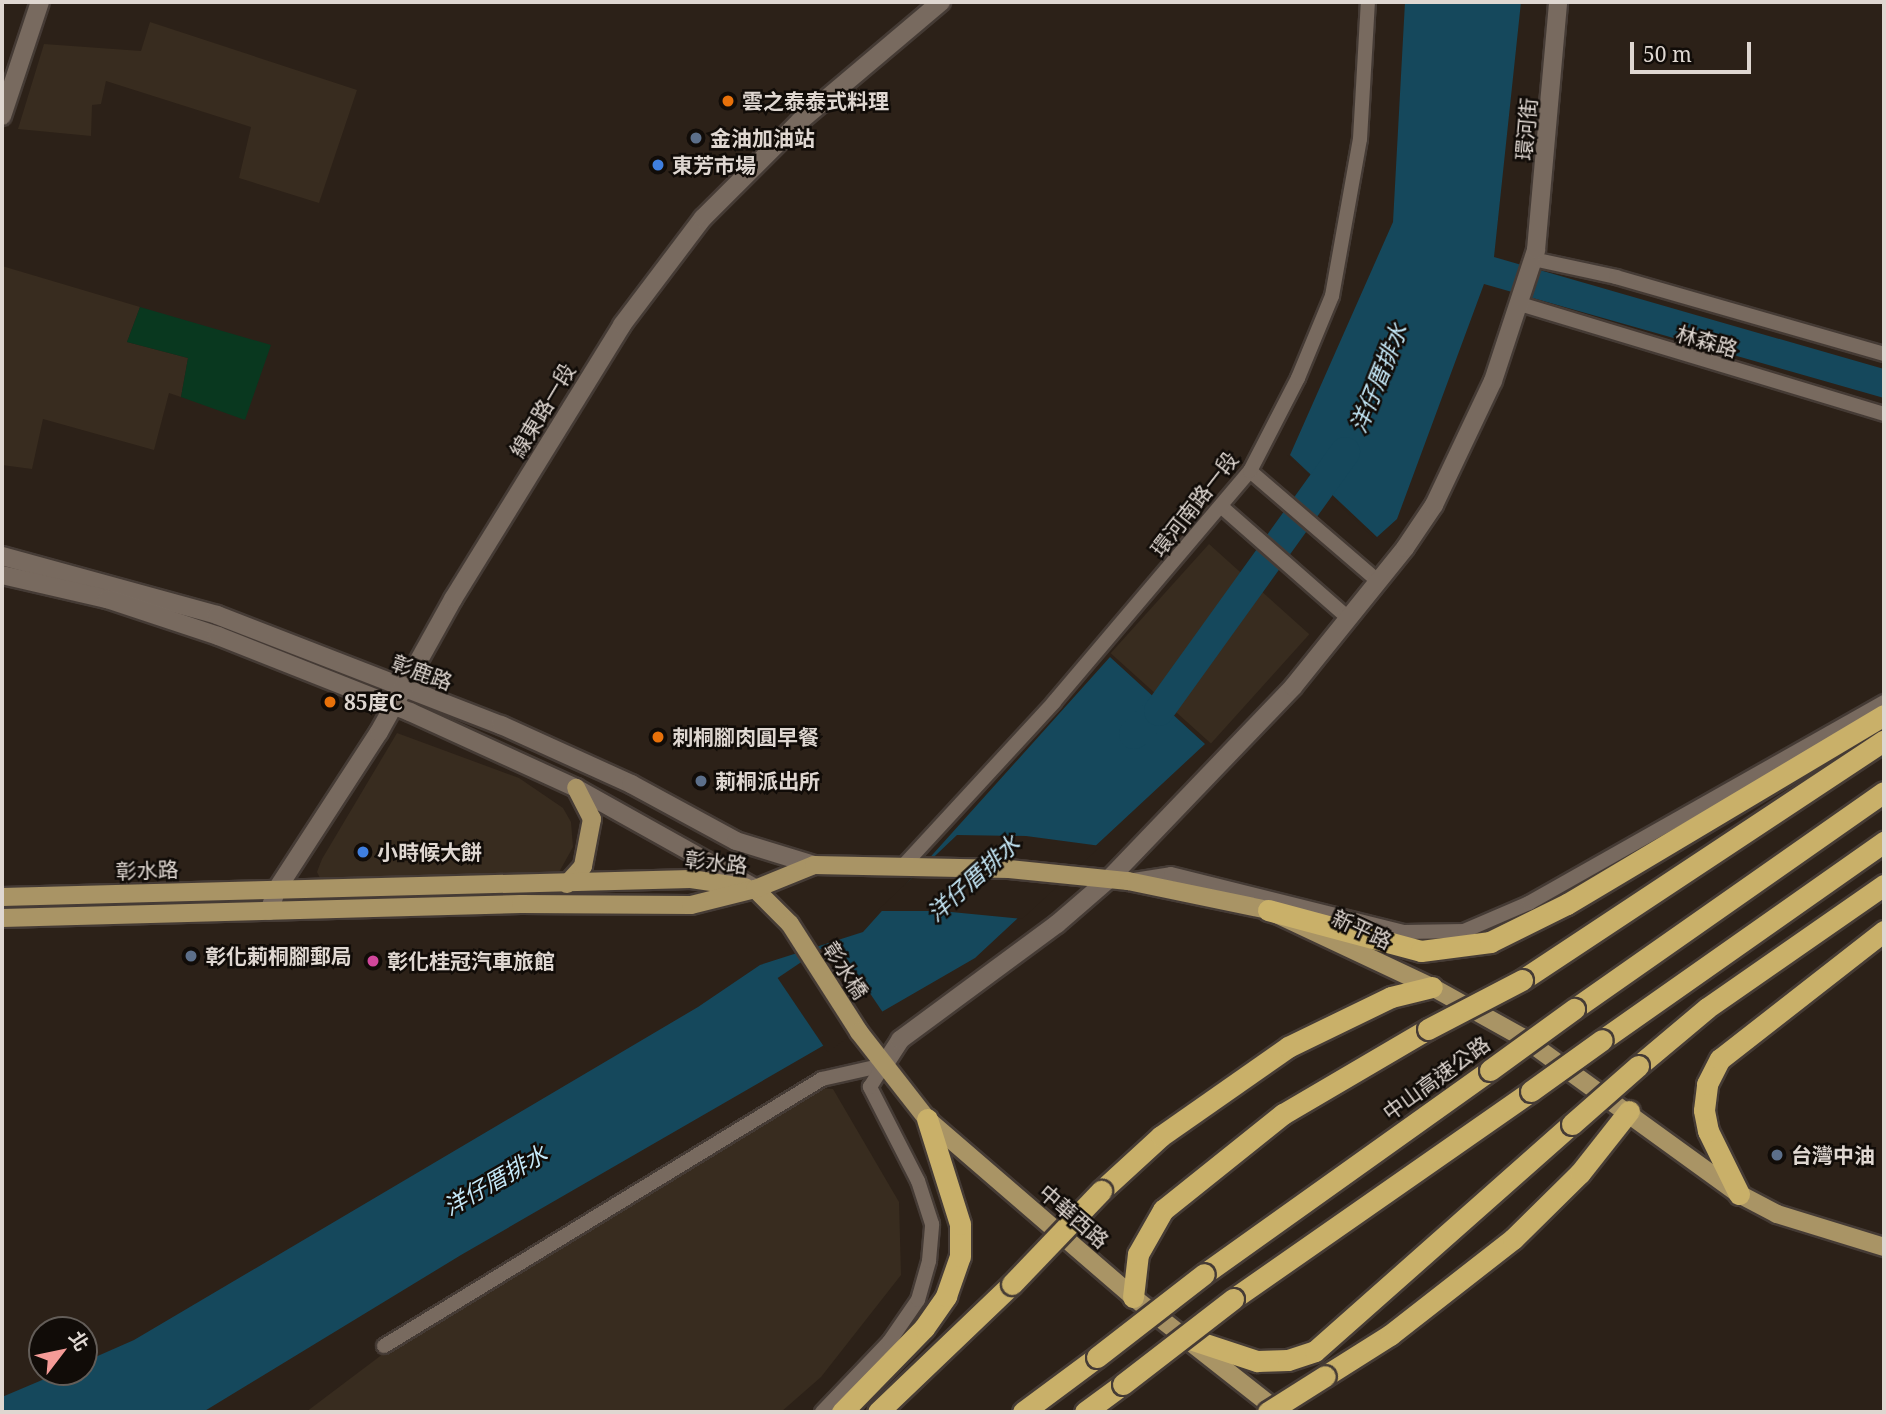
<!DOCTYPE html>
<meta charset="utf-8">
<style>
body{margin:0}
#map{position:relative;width:1886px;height:1414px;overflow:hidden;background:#2c2118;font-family:"Noto Serif","Noto Sans TC",serif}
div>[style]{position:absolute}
.industrial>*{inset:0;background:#382c1f;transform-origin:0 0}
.green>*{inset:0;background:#09381f}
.water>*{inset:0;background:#15485c}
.pier>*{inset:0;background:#2c2118;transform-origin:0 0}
.river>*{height:30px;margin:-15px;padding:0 15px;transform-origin:15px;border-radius:15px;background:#15485c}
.roads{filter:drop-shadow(2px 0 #453b35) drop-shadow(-2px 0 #453b35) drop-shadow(0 2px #453b35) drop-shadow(0 -2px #453b35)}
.minor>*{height:14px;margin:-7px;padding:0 7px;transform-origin:7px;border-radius:7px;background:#786a5f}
.tertiary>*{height:18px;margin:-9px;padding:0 9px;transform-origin:9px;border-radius:9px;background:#786a5f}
.secondary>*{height:18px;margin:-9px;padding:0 9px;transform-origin:9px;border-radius:9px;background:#786a5f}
.primary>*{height:18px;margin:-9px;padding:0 9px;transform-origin:9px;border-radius:9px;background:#a99465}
.motorway>*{height:21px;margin:-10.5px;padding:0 10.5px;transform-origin:10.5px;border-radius:10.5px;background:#c9b069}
.bridges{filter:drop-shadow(2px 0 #453b35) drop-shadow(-2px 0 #453b35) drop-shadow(0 2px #453b35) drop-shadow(0 -2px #453b35)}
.motorway-bridge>*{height:21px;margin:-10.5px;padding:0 10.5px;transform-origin:10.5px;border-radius:10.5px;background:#c9b069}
.dots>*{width:19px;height:19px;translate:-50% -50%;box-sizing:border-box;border:4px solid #110c08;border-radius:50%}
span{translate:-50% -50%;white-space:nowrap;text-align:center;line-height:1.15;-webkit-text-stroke:5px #110c08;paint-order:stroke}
.poi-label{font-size:21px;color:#dfd7d1;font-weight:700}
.left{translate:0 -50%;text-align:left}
.street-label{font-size:21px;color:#dfd7d1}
.water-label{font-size:23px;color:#c5e8f8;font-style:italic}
.frame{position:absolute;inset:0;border:4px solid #dfd7d1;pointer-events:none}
.north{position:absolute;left:28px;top:1316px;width:70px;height:70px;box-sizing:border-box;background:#110c08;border:2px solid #635d58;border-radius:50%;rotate:58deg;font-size:19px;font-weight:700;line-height:28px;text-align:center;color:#dfd7d1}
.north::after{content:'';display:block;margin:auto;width:24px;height:32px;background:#f59b97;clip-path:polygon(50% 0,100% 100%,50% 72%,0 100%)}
.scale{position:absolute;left:1630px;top:42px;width:121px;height:32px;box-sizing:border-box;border:4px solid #dfd7d1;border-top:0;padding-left:9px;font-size:21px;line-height:24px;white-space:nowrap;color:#dfd7d1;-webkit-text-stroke:5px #110c08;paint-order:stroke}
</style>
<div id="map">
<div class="industrial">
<div style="clip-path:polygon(150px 22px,357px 90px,319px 203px,239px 178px,251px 127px,106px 81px,101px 104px,92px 105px,91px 136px,18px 129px,44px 44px,141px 51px)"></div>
<div style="clip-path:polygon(2px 266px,140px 307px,127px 342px,188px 358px,181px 397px,169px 393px,154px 450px,43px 419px,32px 469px,2px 465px)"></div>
<div style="left:1209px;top:544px;width:135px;height:147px;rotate:42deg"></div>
<div style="clip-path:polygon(397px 733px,519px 778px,563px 808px,571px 822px,573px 847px,558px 874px,548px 882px,330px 885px,321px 880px,317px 872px,322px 859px)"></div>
<div style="clip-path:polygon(820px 1088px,833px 1089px,899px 1202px,901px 1275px,821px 1377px,781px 1412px,306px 1412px,416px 1329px)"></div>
</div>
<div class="green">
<div style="clip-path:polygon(140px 307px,271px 345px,245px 420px,181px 397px,188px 358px,127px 342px)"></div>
</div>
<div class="water">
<div style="clip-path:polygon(1405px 2px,1521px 2px,1494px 257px,1884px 369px,1884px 398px,1484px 284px,1397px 519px,1377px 537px,1290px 455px,1393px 222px)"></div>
<div style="clip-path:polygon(1110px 657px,1205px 744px,975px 958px,461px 1255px,203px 1412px,2px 1412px,2px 1397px,61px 1372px,84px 1372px,84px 1362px,134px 1340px,698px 1007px,760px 965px,863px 932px)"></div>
</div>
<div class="pier">
<div style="clip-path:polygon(1286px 454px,1379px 540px,1375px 539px)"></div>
<div style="clip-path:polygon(957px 835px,1026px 836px,1101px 846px,1022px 919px,941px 911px,877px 911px)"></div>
<div style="left:834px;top:940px;width:89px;height:68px;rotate:56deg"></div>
</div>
<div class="river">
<div style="left:1134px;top:734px;width:34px;rotate:-43deg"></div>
<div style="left:1159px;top:711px;width:319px;rotate:-54.3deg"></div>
</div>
<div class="roads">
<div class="minor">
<div style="left:1533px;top:259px;width:85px;rotate:12.2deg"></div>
<div style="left:1616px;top:277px;width:279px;rotate:16deg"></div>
<div style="left:1520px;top:304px;width:380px;rotate:16.8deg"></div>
<div style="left:1250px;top:471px;width:169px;rotate:40.7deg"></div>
<div style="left:1223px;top:508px;width:167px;rotate:41.3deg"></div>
<div style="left:902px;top:867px;width:224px;rotate:-47.3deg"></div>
<div style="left:1054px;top:702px;width:303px;rotate:-49.7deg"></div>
<div style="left:1250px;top:471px;width:105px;rotate:-62.7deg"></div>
<div style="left:1298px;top:378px;width:89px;rotate:-67.5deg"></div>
<div style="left:1332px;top:296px;width:159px;rotate:-79.9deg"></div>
<div style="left:1360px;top:139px;width:137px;rotate:-86.7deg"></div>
<div style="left:1134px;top:880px;width:37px;rotate:-9deg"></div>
<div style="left:1171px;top:874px;width:240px;rotate:14deg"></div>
<div style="left:1404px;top:932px;width:60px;rotate:-1deg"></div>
<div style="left:1464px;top:931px;width:71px;rotate:-23.3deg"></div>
<div style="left:1529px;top:903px;width:408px;rotate:-29.5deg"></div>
<div style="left:384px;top:1346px;width:513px;rotate:-31.37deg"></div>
<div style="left:822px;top:1079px;width:64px;rotate:-12.7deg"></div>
<div style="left:822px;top:1412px;width:97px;rotate:-46.3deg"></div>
<div style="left:889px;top:1342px;width:51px;rotate:-55.4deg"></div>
<div style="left:918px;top:1300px;width:41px;rotate:-74.2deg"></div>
<div style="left:929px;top:1261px;width:37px;rotate:-85deg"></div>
<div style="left:932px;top:1224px;width:45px;rotate:-108deg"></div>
<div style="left:918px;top:1181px;width:106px;rotate:-117.1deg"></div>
<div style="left:870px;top:1087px;width:26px;rotate:-58deg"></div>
</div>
<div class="tertiary">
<div style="left:2px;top:116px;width:120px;rotate:-71.6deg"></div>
<div style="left:884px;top:1065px;width:30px;rotate:-57deg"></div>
<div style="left:900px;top:1040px;width:195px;rotate:-36.5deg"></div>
<div style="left:1057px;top:924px;width:69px;rotate:-40.9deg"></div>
<div style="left:1109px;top:879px;width:266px;rotate:-46.2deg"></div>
<div style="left:1293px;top:687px;width:179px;rotate:-51.1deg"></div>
<div style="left:1405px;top:548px;width:52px;rotate:-56deg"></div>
<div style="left:1434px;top:505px;width:137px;rotate:-64.6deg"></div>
<div style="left:1493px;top:381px;width:138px;rotate:-71.8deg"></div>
<div style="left:1536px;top:250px;width:249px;rotate:-84.9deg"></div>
</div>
<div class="secondary">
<div style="left:2px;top:556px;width:223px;rotate:15.3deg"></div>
<div style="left:217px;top:615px;width:305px;rotate:21.2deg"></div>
<div style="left:501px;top:725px;width:143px;rotate:24.4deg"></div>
<div style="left:631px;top:784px;width:119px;rotate:28.5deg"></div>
<div style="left:736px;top:841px;width:82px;rotate:17.1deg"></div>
<div style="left:2px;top:575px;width:108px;rotate:12.9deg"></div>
<div style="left:107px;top:599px;width:117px;rotate:18.4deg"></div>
<div style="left:218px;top:636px;width:206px;rotate:21.6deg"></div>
<div style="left:410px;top:712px;width:183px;rotate:24.6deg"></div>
<div style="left:576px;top:788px;width:205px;rotate:29.2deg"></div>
<div style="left:269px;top:911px;width:23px;rotate:-70deg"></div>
<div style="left:277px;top:889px;width:187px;rotate:-57deg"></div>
<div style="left:379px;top:732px;width:152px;rotate:-60.9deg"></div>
<div style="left:453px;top:599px;width:322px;rotate:-58.3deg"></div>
<div style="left:622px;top:325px;width:134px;rotate:-52.9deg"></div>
<div style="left:703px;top:218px;width:137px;rotate:-45deg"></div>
<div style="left:800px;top:121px;width:185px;rotate:-40.2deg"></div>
</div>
<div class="primary">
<div style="left:567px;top:884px;width:24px;rotate:-48deg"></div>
<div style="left:583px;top:866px;width:48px;rotate:-79.2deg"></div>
<div style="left:592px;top:819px;width:35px;rotate:-117deg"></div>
<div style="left:755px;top:889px;width:49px;rotate:45deg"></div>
<div style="left:790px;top:924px;width:128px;rotate:57.4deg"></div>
<div style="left:859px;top:1032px;width:110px;rotate:52deg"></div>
<div style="left:927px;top:1119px;width:272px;rotate:40.8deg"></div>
<div style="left:1133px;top:1297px;width:186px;rotate:38.2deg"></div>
<div style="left:2px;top:897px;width:689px;rotate:-1.5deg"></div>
<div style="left:691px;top:879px;width:55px;rotate:8.4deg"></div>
<div style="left:2px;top:918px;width:519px;rotate:-1.55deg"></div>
<div style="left:521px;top:904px;width:170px;rotate:0.3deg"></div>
<div style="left:691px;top:905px;width:66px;rotate:-14deg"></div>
<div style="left:755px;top:889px;width:64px;rotate:-22.1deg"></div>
<div style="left:814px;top:865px;width:195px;rotate:1.2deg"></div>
<div style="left:1009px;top:869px;width:120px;rotate:5.8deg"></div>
<div style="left:1128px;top:881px;width:143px;rotate:11.7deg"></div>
<div style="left:1268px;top:910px;width:181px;rotate:25.2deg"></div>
<div style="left:1432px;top:987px;width:103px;rotate:29.1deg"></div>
<div style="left:1522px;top:1037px;width:268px;rotate:35.9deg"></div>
<div style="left:1739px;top:1194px;width:43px;rotate:27.8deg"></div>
<div style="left:1777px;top:1214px;width:112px;rotate:17.1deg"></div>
</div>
<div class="motorway">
<div style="left:1268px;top:910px;width:158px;rotate:15deg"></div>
<div style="left:1421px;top:951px;width:70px;rotate:-7.4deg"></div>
<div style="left:1490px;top:942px;width:86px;rotate:-26.3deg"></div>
<div style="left:1567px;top:904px;width:369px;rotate:-30.8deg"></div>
<div style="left:1522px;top:980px;width:434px;rotate:-33.5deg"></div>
<div style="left:1574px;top:1009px;width:378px;rotate:-35deg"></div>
<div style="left:1602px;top:1040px;width:345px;rotate:-35.1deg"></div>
<div style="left:1638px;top:1066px;width:90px;rotate:-40deg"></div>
<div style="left:1707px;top:1008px;width:216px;rotate:-34.8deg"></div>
<div style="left:1101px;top:1191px;width:81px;rotate:-42.5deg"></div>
<div style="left:1161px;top:1136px;width:155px;rotate:-35deg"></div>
<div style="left:1288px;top:1047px;width:114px;rotate:-25.9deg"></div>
<div style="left:1391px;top:997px;width:42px;rotate:-13.7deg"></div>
<div style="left:1739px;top:1194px;width:70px;rotate:-116.2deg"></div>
<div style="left:1708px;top:1131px;width:21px;rotate:-101deg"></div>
<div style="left:1704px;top:1110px;width:26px;rotate:-83deg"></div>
<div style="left:1707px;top:1084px;width:28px;rotate:-63deg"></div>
<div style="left:1720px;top:1059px;width:208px;rotate:-38deg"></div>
<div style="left:1204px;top:1274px;width:351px;rotate:-35.5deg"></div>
<div style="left:1133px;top:1297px;width:43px;rotate:-83.4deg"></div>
<div style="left:1138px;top:1254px;width:51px;rotate:-60.4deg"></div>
<div style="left:1163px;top:1210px;width:154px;rotate:-38.7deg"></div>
<div style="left:1283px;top:1114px;width:168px;rotate:-30.4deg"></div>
<div style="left:1233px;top:1299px;width:363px;rotate:-34.9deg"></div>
<div style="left:1190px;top:1339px;width:71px;rotate:18.2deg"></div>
<div style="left:1257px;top:1361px;width:31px;rotate:-2deg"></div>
<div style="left:1288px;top:1360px;width:28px;rotate:-18deg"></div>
<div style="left:1315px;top:1351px;width:343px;rotate:-41.5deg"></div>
<div style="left:1325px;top:1376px;width:77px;rotate:-32.2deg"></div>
<div style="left:1390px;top:1335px;width:156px;rotate:-38deg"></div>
<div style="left:1513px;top:1239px;width:94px;rotate:-44.6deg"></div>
<div style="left:1580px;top:1173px;width:79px;rotate:-51.7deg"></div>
<div style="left:842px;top:1412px;width:117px;rotate:-45.7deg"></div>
<div style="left:924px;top:1328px;width:39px;rotate:-55deg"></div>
<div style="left:946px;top:1296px;width:42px;rotate:-70.7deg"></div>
<div style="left:960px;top:1256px;width:32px;rotate:-90deg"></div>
<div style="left:960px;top:1224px;width:110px;rotate:-107.4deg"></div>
<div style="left:878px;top:1412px;width:185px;rotate:-43.7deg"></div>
<div style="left:1023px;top:1412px;width:92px;rotate:-36.6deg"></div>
<div style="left:1085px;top:1412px;width:47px;rotate:-36.4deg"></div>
</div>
</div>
<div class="bridges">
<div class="motorway-bridge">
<div style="left:1428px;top:1029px;width:106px;rotate:-27.5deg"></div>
<div style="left:1490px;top:1070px;width:104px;rotate:-36deg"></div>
<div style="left:1531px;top:1091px;width:87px;rotate:-35.7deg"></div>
<div style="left:1572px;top:1124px;width:88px;rotate:-41.3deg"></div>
<div style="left:1012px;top:1284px;width:129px;rotate:-46.3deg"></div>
<div style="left:1097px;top:1357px;width:135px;rotate:-37.8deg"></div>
<div style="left:1123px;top:1384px;width:139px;rotate:-37.7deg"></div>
<div style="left:1268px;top:1412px;width:67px;rotate:-32.3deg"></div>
</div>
</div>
<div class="dots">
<div style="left:728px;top:101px;background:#e8710a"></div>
<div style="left:696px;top:138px;background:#5c6f8a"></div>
<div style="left:658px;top:165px;background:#3f7fe0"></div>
<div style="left:330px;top:702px;background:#e8710a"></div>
<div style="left:658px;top:737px;background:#e8710a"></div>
<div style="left:701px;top:781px;background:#5c6f8a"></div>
<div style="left:363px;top:852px;background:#3f7fe0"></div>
<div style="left:191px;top:956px;background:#5c6f8a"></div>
<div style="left:373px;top:961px;background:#d1479c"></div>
<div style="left:1777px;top:1155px;background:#5c6f8a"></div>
</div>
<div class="poi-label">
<span class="left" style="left:742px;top:101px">雲之泰泰式料理</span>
<span class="left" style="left:710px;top:138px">金油加油站</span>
<span class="left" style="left:672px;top:165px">東芳市場</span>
<span class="left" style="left:344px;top:702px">85度C</span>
<span class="left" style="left:672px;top:737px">刺桐腳肉圓早餐</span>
<span class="left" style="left:715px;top:781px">莿桐派出所</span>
<span class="left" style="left:377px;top:852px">小時候大餅</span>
<span class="left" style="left:205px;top:956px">彰化莿桐腳郵局</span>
<span class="left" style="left:387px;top:961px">彰化桂冠汽車旅館</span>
<span class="left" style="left:1791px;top:1155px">台灣中油</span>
</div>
<div class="street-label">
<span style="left:1526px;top:129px;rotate:-85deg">環河街</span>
<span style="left:1707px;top:341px;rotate:16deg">林森路</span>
<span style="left:542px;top:410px;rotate:-59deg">線東路一段</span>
<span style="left:1194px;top:504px;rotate:-52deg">環河南路一段</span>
<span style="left:422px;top:672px;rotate:20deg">彰鹿路</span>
<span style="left:716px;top:862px;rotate:6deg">彰水路</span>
<span style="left:147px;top:870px;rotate:-2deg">彰水路</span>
<span style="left:1362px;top:929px;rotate:25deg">新平路</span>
<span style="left:846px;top:970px;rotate:57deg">彰水橋</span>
<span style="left:1436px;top:1078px;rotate:-36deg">中山高速公路</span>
<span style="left:1074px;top:1216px;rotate:41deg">中華西路</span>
</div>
<div class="water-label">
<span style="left:1378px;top:378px;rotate:-68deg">洋仔厝排水</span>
<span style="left:973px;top:878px;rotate:-42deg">洋仔厝排水</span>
<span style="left:495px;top:1180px;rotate:-30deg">洋仔厝排水</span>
</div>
<div class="frame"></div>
<div class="north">北</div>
<div class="scale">50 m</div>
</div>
